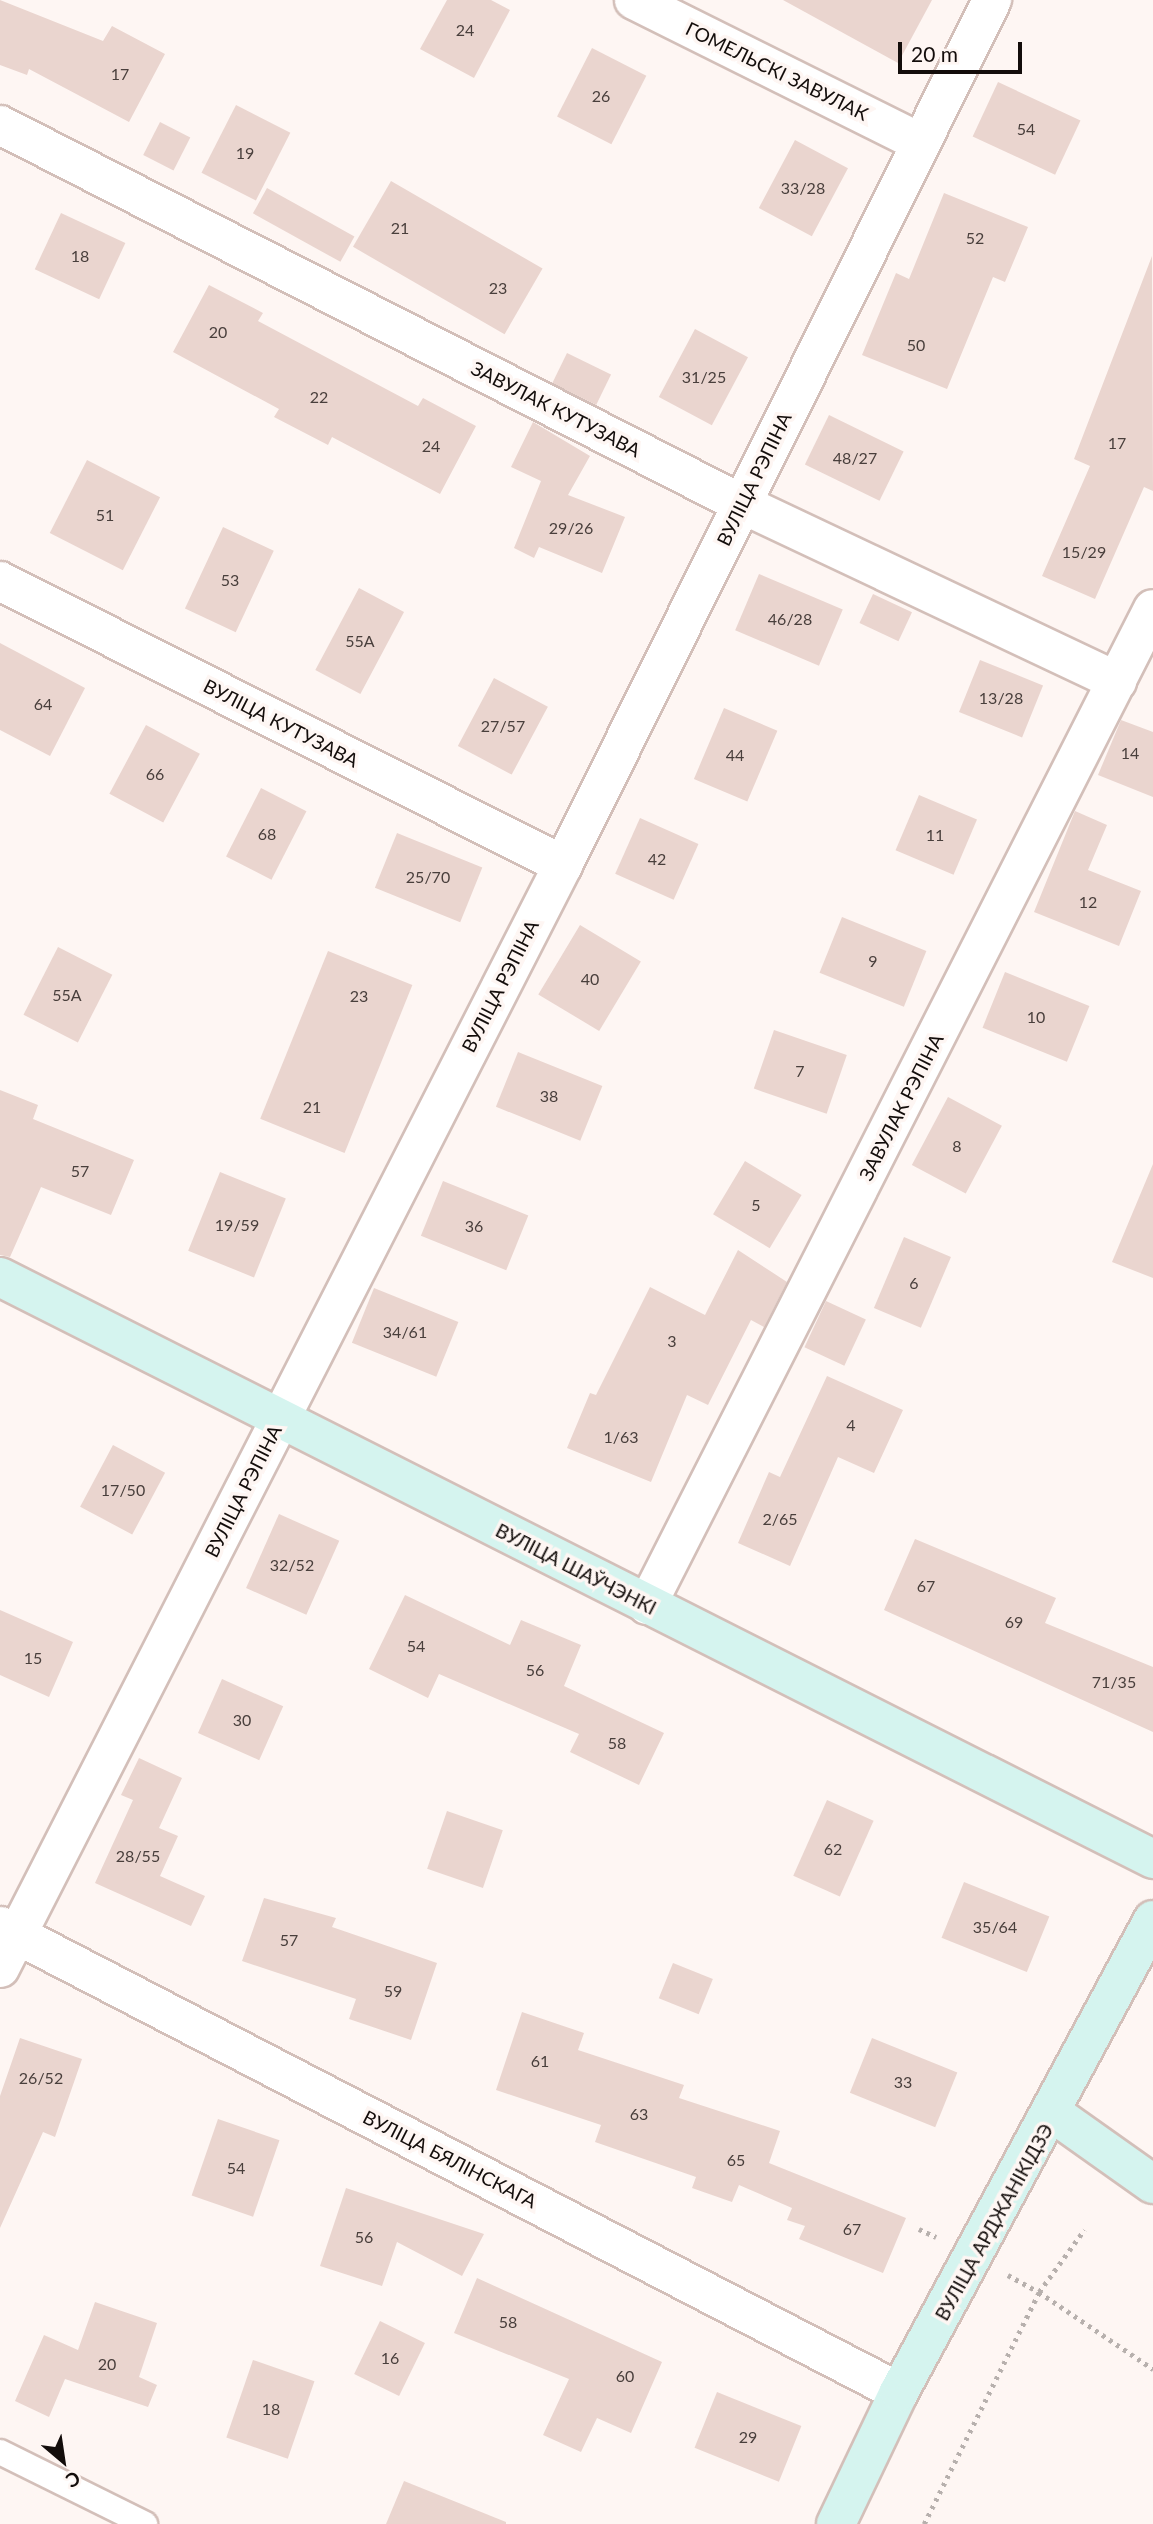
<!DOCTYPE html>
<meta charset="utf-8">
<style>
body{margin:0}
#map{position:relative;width:1153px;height:2524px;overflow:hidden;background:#fef6f3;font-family:Lato,sans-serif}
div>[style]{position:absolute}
.building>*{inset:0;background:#ead5cf;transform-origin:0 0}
.path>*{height:4.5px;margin-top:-2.25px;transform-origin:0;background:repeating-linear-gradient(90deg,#b7b0ad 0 3.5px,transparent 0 8.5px)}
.roads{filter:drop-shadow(2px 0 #d3bfb9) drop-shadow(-2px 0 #d3bfb9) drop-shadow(0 2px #d3bfb9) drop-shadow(0 -2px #d3bfb9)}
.lane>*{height:24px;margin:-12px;padding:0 12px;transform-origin:12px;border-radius:12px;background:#fff}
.street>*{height:38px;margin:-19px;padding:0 19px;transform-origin:19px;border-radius:19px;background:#fff}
.secondary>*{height:38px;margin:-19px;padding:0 19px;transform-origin:19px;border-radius:19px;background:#d5f4ef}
span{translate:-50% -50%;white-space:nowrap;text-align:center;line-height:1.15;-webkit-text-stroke:7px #fef6f3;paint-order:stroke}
.number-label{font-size:16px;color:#493f3c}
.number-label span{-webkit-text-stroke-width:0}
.street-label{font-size:19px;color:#130d0b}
.north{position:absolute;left:28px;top:2426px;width:70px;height:70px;-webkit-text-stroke:5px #fef6f3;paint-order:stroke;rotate:151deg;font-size:19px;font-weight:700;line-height:28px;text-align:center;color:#130d0b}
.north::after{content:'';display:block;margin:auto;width:24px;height:32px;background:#130d0b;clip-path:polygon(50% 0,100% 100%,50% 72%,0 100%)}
.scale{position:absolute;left:898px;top:42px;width:124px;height:32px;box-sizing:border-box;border:4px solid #130d0b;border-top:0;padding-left:9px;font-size:21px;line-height:24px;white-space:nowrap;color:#130d0b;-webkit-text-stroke:5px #fef6f3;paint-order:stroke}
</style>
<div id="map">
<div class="building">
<div style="clip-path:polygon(0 0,103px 41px,112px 26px,165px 54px,129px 122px,29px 69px,27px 75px,0 65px)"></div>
<div style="clip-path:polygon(447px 0,491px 0,510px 10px,474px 78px,420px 49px)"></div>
<div style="clip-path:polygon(783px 0,932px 0,898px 63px)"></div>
<div style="left:592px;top:48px;width:61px;height:77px;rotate:27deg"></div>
<div style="left:998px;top:82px;width:91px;height:60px;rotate:25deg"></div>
<div style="left:236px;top:105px;width:61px;height:76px;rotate:27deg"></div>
<div style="left:160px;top:122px;width:34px;height:37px;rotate:27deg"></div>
<div style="left:795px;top:140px;width:60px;height:77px;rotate:28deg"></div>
<div style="left:391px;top:181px;width:175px;height:76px;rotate:30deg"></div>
<div style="left:267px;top:188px;width:100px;height:29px;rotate:29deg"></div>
<div style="clip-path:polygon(944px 193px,1028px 227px,1005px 282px,993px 277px,947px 389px,862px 355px,896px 273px,909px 279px)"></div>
<div style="left:61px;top:213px;width:71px;height:62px;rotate:25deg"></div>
<div style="clip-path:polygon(1152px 256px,1153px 491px,1144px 487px,1095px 599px,1042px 576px,1090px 466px,1074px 459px)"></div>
<div style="clip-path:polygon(209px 285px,263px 313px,258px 321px,418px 406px,423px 398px,476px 426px,440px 494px,332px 437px,328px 445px,274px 417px,279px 409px,173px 352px)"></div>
<div style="left:695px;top:329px;width:60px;height:77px;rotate:28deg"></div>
<div style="left:567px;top:353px;width:49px;height:34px;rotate:26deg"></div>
<div style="left:829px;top:415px;width:83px;height:55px;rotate:26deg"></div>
<div style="clip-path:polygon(533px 422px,590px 456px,568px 495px,625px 517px,602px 573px,539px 547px,534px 558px,514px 548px,541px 481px,511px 467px)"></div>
<div style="left:87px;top:460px;width:82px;height:82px;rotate:27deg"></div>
<div style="left:223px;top:527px;width:56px;height:90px;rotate:25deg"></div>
<div style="left:759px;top:574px;width:91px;height:61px;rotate:23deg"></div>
<div style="left:359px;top:588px;width:51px;height:93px;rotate:28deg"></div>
<div style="left:873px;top:594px;width:43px;height:32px;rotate:25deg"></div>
<div style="clip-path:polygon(0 643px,85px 688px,50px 756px,0 730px)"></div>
<div style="left:980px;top:660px;width:68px;height:56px;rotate:22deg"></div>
<div style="left:494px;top:678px;width:61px;height:77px;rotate:28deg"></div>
<div style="left:724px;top:708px;width:58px;height:77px;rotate:23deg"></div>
<div style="clip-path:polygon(1121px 720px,1153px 732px,1153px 797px,1098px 775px)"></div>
<div style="left:146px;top:725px;width:61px;height:78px;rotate:28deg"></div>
<div style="left:261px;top:788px;width:51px;height:77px;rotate:27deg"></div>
<div style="left:919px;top:795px;width:63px;height:60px;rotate:23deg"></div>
<div style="clip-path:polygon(1075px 811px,1107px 825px,1088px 870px,1141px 891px,1119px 946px,1034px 912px)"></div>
<div style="left:640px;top:818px;width:64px;height:61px;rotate:24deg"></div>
<div style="left:397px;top:833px;width:92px;height:59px;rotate:22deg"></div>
<div style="left:842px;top:917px;width:91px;height:60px;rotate:22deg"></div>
<div style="left:580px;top:925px;width:71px;height:81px;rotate:31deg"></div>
<div style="left:58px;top:947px;width:61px;height:76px;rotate:27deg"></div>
<div style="left:328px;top:951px;width:91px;height:181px;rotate:22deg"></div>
<div style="left:1005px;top:972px;width:91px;height:60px;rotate:22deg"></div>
<div style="left:774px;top:1030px;width:77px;height:62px;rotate:19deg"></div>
<div style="left:518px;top:1052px;width:91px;height:59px;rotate:22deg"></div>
<div style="clip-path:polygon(0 1090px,38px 1105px,33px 1119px,134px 1160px,111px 1215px,41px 1187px,10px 1257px,0 1255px)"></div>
<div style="left:948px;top:1097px;width:61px;height:77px;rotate:28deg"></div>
<div style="left:745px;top:1161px;width:66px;height:62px;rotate:31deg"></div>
<div style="clip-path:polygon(1153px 1164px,1153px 1278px,1112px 1262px)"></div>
<div style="left:220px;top:1172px;width:71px;height:85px;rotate:22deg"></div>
<div style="left:443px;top:1181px;width:92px;height:59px;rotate:22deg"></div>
<div style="left:904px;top:1237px;width:51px;height:77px;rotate:23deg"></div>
<div style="clip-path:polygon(738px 1250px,787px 1282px,764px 1327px,751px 1320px,708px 1405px,687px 1395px,651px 1482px,567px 1448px,590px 1393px,596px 1395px,650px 1287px,705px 1315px)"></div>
<div style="left:374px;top:1288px;width:91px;height:59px;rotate:22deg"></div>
<div style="left:826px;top:1301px;width:44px;height:51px;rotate:25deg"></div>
<div style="clip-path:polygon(827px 1376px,903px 1410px,874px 1473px,838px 1457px,790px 1566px,738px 1543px,769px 1472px,780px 1477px)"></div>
<div style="left:113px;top:1445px;width:59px;height:70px;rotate:28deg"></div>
<div style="left:279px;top:1514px;width:66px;height:81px;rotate:24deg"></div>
<div style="clip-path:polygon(915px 1539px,1056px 1598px,1045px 1623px,1153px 1667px,1153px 1732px,884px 1610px)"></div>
<div style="clip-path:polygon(405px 1595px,510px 1645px,521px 1620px,581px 1645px,564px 1686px,664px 1733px,639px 1785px,570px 1752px,579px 1734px,439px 1674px,428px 1698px,369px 1669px)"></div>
<div style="clip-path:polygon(0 1610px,73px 1642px,49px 1697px,0 1675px)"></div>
<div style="left:222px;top:1679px;width:67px;height:59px;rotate:24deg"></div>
<div style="clip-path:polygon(139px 1758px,182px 1778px,159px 1828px,178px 1836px,160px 1876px,205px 1896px,191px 1926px,95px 1883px,133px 1800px,121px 1795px)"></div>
<div style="left:827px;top:1800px;width:51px;height:83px;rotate:24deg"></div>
<div style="left:447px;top:1811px;width:59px;height:61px;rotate:19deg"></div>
<div style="left:964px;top:1882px;width:92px;height:60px;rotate:22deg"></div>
<div style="clip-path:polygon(264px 1898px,336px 1918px,332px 1927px,437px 1963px,411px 2040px,349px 2019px,356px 1999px,242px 1961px)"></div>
<div style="left:673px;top:1963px;width:43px;height:38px;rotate:22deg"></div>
<div style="clip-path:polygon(522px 2012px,584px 2033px,578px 2050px,684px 2085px,679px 2098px,780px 2131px,769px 2163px,906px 2218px,883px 2273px,799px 2239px,805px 2226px,787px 2220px,792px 2208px,739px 2185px,732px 2202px,692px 2188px,696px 2177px,595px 2142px,601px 2125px,496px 2090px)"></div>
<div style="clip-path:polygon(20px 2038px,82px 2059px,55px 2137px,43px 2132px,0 2228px,0 2096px)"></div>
<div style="left:872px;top:2038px;width:92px;height:59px;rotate:22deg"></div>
<div style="left:218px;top:2119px;width:65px;height:81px;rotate:19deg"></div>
<div style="clip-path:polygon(346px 2188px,484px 2234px,462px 2276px,397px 2242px,382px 2286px,320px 2266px)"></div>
<div style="clip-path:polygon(477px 2278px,662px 2362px,631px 2433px,597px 2418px,581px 2452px,543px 2435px,569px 2379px,454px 2333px)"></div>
<div style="clip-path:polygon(95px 2302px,157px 2323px,139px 2377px,157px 2385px,148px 2407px,65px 2379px,49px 2417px,15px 2401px,44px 2335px,78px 2350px)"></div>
<div style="left:380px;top:2321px;width:50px;height:59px;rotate:26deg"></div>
<div style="left:253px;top:2360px;width:65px;height:82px;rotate:19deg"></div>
<div style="left:717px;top:2392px;width:91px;height:60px;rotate:22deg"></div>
<div style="clip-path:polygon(404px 2481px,506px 2522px,506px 2524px,386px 2524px)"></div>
</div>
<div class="path">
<div style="left:919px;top:2229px;width:19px;rotate:25deg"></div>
<div style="left:1008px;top:2275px;width:35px;rotate:29deg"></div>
<div style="left:1039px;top:2292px;width:77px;rotate:-54deg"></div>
<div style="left:924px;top:2524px;width:259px;rotate:-63.6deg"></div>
<div style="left:1039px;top:2292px;width:138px;rotate:34deg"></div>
</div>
<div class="roads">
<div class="lane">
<div style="left:0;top:2452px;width:162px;rotate:26.4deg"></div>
</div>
<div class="street">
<div style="left:634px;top:0;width:318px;rotate:26.5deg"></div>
<div style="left:0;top:125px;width:833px;rotate:27.06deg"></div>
<div style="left:742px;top:504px;width:415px;rotate:25.3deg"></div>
<div style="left:0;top:581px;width:631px;rotate:26.77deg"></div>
<div style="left:647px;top:1605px;width:1117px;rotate:-63.07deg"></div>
<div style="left:0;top:1926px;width:1013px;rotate:27.4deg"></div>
<div style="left:0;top:1968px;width:1238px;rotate:-62.96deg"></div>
<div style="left:563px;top:865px;width:966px;rotate:-63.62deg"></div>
</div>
<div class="secondary">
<div style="left:0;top:1277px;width:1292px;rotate:26.78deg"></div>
<div style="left:1054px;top:2114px;width:121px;rotate:35.3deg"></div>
<div style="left:836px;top:2524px;width:146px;rotate:-64.5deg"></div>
<div style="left:899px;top:2392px;width:536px;rotate:-61.71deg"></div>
</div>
</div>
<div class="number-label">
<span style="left:465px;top:30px">24</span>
<span style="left:120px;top:74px">17</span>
<span style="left:601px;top:96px">26</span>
<span style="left:1026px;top:129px">54</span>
<span style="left:245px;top:153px">19</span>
<span style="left:803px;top:188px">33/28</span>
<span style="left:400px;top:228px">21</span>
<span style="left:975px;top:238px">52</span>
<span style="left:80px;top:256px">18</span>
<span style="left:498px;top:288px">23</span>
<span style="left:218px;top:332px">20</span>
<span style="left:916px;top:345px">50</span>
<span style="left:704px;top:377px">31/25</span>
<span style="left:319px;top:397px">22</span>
<span style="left:1117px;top:443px">17</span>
<span style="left:431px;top:446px">24</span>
<span style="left:855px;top:458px">48/27</span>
<span style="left:105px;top:515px">51</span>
<span style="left:571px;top:528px">29/26</span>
<span style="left:1084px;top:552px">15/29</span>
<span style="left:230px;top:580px">53</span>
<span style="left:790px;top:619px">46/28</span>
<span style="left:360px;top:641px">55А</span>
<span style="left:1001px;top:698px">13/28</span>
<span style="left:43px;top:704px">64</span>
<span style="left:503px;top:726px">27/57</span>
<span style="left:1130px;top:753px">14</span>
<span style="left:735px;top:755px">44</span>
<span style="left:155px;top:774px">66</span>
<span style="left:267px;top:834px">68</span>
<span style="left:935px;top:835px">11</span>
<span style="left:657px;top:859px">42</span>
<span style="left:428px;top:877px">25/70</span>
<span style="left:1088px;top:902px">12</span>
<span style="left:873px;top:961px">9</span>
<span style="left:590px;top:979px">40</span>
<span style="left:67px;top:995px">55А</span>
<span style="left:359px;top:996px">23</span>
<span style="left:1036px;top:1017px">10</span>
<span style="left:800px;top:1071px">7</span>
<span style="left:549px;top:1096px">38</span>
<span style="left:312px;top:1107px">21</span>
<span style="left:957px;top:1146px">8</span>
<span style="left:80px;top:1171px">57</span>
<span style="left:756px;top:1205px">5</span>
<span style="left:237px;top:1225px">19/59</span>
<span style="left:474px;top:1226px">36</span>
<span style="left:914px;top:1283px">6</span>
<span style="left:405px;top:1332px">34/61</span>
<span style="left:672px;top:1341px">3</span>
<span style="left:851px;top:1425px">4</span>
<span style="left:621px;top:1437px">1/63</span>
<span style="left:123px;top:1490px">17/50</span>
<span style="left:780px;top:1519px">2/65</span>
<span style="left:292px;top:1565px">32/52</span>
<span style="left:926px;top:1586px">67</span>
<span style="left:1014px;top:1622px">69</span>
<span style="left:416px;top:1646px">54</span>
<span style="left:33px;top:1658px">15</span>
<span style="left:535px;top:1670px">56</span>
<span style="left:1114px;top:1682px">71/35</span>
<span style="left:242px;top:1720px">30</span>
<span style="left:617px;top:1743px">58</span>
<span style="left:833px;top:1849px">62</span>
<span style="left:138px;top:1856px">28/55</span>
<span style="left:995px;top:1927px">35/64</span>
<span style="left:289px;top:1940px">57</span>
<span style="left:393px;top:1991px">59</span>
<span style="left:540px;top:2061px">61</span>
<span style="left:41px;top:2078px">26/52</span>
<span style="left:903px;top:2082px">33</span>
<span style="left:639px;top:2114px">63</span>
<span style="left:736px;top:2160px">65</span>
<span style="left:236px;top:2168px">54</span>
<span style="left:852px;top:2229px">67</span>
<span style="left:364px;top:2237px">56</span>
<span style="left:508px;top:2322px">58</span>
<span style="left:390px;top:2358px">16</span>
<span style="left:107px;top:2364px">20</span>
<span style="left:625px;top:2376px">60</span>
<span style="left:271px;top:2409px">18</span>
<span style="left:748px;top:2437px">29</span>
</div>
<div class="street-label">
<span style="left:777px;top:71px;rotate:26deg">ГОМЕЛЬСКІ ЗАВУЛАК</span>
<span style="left:556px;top:409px;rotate:27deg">ЗАВУЛАК КУТУЗАВА</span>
<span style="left:754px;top:479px;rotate:-64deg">ВУЛІЦА РЭПІНА</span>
<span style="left:281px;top:723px;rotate:27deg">ВУЛІЦА КУТУЗАВА</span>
<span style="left:500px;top:986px;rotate:-63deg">ВУЛІЦА РЭПІНА</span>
<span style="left:901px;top:1107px;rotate:-63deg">ЗАВУЛАК РЭПІНА</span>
<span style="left:243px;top:1491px;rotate:-63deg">ВУЛІЦА РЭПІНА</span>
<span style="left:576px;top:1569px;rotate:27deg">ВУЛІЦА ШАЎЧЭНКІ</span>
<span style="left:450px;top:2159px;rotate:27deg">ВУЛІЦА БЯЛІНСКАГА</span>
<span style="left:994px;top:2222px;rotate:-61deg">ВУЛІЦА АРДЖАНІКІДЗЭ</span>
</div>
<div class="north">С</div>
<div class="scale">20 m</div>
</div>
